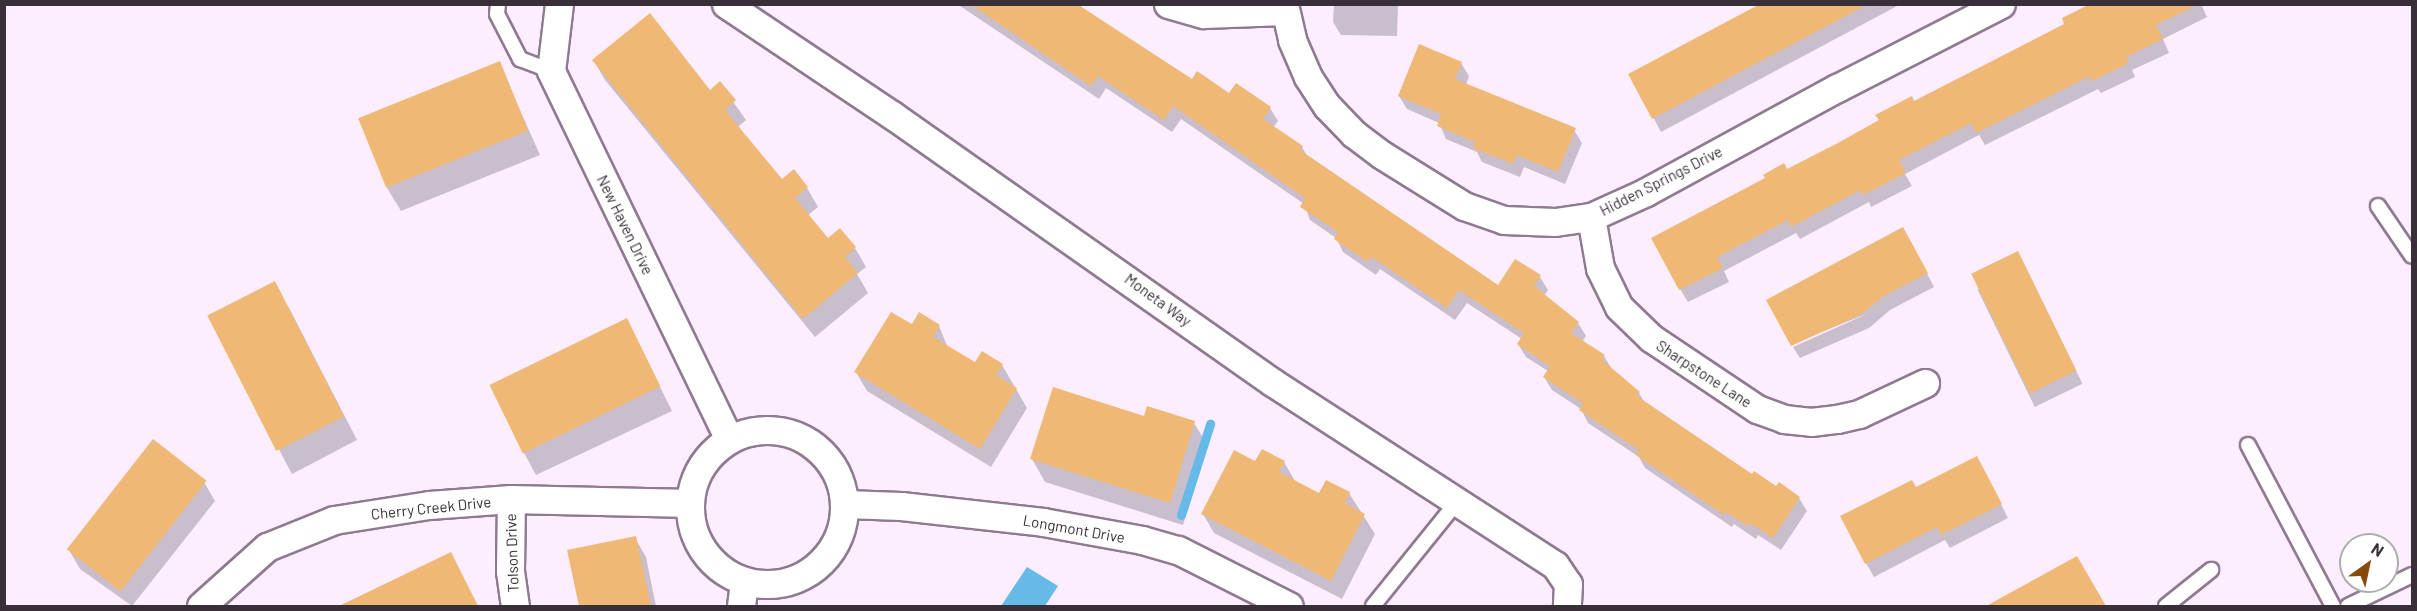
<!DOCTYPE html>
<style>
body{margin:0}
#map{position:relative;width:2417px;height:611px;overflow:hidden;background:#fceefe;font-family:Barlow,sans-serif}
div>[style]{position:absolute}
.water>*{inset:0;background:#66bae8}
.shadow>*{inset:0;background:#0003;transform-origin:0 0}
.stream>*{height:9px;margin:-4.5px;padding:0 4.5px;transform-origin:4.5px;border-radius:4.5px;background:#66bae8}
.building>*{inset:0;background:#efb875;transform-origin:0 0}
.roads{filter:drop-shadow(2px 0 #8f7a91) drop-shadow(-2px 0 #8f7a91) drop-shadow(0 2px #8f7a91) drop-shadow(0 -2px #8f7a91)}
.service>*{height:14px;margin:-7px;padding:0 7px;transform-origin:7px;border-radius:7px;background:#fff}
.minor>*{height:27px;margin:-13.5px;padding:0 13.5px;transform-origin:13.5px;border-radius:13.5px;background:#fff}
.minor>.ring{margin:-13.5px;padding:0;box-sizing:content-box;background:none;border:27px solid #fff;border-radius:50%}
span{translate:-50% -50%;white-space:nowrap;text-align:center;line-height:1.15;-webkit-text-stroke:4.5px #fff;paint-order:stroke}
.street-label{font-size:15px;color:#382f39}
.frame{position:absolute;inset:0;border:6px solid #382f39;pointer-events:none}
.north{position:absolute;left:2339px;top:533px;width:60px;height:60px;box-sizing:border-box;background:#fff;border:2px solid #afacb0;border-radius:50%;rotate:33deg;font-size:16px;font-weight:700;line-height:24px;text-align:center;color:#382f39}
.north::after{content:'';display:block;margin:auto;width:21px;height:27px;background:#87490c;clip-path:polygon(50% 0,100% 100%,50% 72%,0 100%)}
</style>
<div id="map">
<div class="water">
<div style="clip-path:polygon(1027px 567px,1058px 586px,1045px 606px,1001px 606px)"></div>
</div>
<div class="shadow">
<div style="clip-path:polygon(957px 4px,1077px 4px,1192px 81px,1270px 108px,1278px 121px,1273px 128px,1302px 147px,1308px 157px,1498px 287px,1540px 277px,1548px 290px,1544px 296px,1578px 323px,1586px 336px,1582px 342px,1604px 356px,1613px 371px,1639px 393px,1645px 403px,1752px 476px,1799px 498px,1807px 511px,1781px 550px,1758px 535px,1756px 539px,1734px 524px,1732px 527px,1645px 468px,1639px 457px,1588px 423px,1581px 409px,1552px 390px,1544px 377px,1548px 371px,1526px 357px,1518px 344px,1522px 339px,1467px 303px,1455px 320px,1380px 269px,1376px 275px,1343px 252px,1336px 238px,1310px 220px,1304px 204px,1181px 119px,1172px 132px,1106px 88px,1099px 99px)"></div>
<div style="clip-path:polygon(1334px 4px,1398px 4px,1397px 36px,1341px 35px,1333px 22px)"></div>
<div style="clip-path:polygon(1762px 4px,1901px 4px,1661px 132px,1630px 74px)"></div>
<div style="clip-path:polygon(2094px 4px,2201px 4px,2207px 17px,2163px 39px,2169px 53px,2132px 70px,2135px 77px,2101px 93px,2098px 89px,1985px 145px,1979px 135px,1905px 174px,1912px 186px,1871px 207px,1869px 202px,1800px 239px,1796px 233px,1724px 271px,1729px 282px,1688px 302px,1680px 289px,1787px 171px,2066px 24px)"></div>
<div style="clip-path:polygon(594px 61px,710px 92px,720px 83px,746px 120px,738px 127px,782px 181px,807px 188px,818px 207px,807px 216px,828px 240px,840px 230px,855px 248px,866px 267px,857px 274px,868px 293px,815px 337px,605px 80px)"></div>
<div style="clip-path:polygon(499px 63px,540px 155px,401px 211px,387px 188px)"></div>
<div style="clip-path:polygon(1461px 63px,1469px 76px,1466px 85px,1574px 130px,1582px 143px,1565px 184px,1524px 167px,1520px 177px,1482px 162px,1477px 152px,1446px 139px,1439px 123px,1407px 109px,1399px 96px)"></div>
<div style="clip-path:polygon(1911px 242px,1934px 287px,1890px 310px,1869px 328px,1800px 358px,1793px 347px,1869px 313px,1791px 344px)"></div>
<div style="left:2025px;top:266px;width:131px;height:53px;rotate:64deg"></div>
<div style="clip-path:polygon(288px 306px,357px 440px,292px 474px,209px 317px)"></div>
<div style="clip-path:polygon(627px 320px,672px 411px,536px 475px,523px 451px)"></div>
<div style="clip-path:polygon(913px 326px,939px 326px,948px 348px,976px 364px,1002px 365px,1027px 408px,991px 467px,867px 391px,856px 372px)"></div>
<div style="clip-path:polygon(1145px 418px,1194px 423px,1208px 446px,1183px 525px,1045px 482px,1032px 459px)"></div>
<div style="clip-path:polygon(1284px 462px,1295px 481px,1320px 495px,1349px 493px,1375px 534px,1342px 599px,1214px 533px,1203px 514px,1256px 463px)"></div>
<div style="clip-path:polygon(1984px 471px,2008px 518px,1950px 548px,1945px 540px,1874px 577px,1866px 563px,1916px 489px)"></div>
<div style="clip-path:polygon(204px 482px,215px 501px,132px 606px,80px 569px,69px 550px)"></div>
<div style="clip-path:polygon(635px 538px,646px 557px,656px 606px,580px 606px,569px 551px)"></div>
<div style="clip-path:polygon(451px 554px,478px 606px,342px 606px)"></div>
<div style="clip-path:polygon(2077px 558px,2104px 606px,1989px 606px)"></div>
</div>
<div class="stream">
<div style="left:1181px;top:515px;width:96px;rotate:-72.3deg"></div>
</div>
<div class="building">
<div style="clip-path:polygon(970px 4px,1077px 4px,1192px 79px,1197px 71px,1229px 93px,1236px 83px,1271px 107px,1263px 119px,1303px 146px,1300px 150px,1498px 285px,1515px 259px,1541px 275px,1534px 286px,1579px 322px,1571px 333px,1605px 355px,1602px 360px,1640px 392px,1637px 396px,1752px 474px,1754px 471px,1776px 486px,1779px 482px,1800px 497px,1773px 538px,1750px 523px,1748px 526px,1726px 512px,1724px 515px,1636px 455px,1639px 450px,1579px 410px,1583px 403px,1543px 377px,1550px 366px,1517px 344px,1524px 333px,1459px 290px,1447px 308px,1372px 257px,1368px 262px,1334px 239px,1338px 232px,1300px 207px,1305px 198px,1173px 106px,1164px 120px,1098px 76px,1091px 86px)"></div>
<div style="clip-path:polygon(1760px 4px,1868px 4px,1652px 119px,1628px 74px)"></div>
<div style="clip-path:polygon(2090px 4px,2199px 4px,2156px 25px,2163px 39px,2126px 57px,2129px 63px,2092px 81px,2090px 76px,1976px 133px,1971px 123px,1899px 160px,1906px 173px,1863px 195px,1860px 190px,1791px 227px,1788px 220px,1717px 257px,1723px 268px,1679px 290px,1651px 238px,1765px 178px,1763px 175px,1784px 163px,1787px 169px,1836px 144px,1879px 120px,1875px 115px,1912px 96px,1914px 101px,2064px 24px,2062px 18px)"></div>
<div style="clip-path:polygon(650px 13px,710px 90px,720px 81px,736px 100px,725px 110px,782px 179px,794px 169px,808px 187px,795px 198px,828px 238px,840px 228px,856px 247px,845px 257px,858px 273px,803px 319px,592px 60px)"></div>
<div style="clip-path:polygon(1419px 44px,1462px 62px,1455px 79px,1576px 128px,1558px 172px,1517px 155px,1513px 164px,1473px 148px,1475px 142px,1437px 126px,1441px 114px,1398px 96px)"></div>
<div style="left:500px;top:61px;width:75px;height:153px;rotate:68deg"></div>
<div style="clip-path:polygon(1903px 227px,1928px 273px,1882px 297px,1862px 314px,1791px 346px,1766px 300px)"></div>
<div style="left:2018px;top:251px;width:133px;height:52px;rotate:64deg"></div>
<div style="left:275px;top:281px;width:152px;height:76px;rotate:63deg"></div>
<div style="clip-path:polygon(891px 312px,912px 324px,919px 312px,940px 325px,933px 337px,975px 362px,982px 351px,1003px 364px,996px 375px,1017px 388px,980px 449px,854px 372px)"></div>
<div style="left:627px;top:318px;width:76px;height:153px;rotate:64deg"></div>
<div style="clip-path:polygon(1053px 387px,1144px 416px,1147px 406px,1195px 421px,1170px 503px,1030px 459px)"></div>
<div style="left:153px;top:439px;width:68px;height:140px;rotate:38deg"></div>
<div style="clip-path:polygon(1262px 449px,1285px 461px,1279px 472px,1319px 493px,1326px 480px,1350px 492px,1345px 503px,1365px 514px,1331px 581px,1201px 514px,1234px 450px,1255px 461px)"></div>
<div style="clip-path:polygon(1977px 456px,2002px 504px,1941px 535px,1937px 527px,1865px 564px,1840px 516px,1912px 480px,1916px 487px)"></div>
<div style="clip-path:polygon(636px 536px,651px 606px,579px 606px,567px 550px)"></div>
<div style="clip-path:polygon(451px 552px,478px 606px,339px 606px)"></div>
<div style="clip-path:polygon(2077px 556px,2106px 606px,1986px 606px)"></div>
</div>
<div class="roads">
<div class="service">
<div style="left:498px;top:4px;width:10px;rotate:96deg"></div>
<div style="left:497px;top:14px;width:51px;rotate:62.9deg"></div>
<div style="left:520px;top:59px;width:33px;rotate:21deg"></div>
<div style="left:2378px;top:206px;width:60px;rotate:55.8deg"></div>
<div style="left:2248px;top:445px;width:182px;rotate:62.2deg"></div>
<div style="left:1373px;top:606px;width:132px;rotate:-51.1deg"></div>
<div style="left:2166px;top:606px;width:58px;rotate:-38.7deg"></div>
<div style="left:2348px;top:606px;width:71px;rotate:-25.8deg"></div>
</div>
<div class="minor">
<div style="left:559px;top:4px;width:67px;rotate:96.8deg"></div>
<div style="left:551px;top:71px;width:409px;rotate:64.2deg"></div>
<div style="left:726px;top:4px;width:200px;rotate:33.8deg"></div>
<div style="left:892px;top:115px;width:464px;rotate:35.1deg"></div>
<div style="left:1272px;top:382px;width:337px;rotate:32.9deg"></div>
<div style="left:1555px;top:565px;width:23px;rotate:56deg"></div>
<div style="left:1568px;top:584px;width:22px;rotate:93deg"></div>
<div style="left:1168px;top:4px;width:37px;rotate:16deg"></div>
<div style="left:1204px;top:14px;width:80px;rotate:-2.1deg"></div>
<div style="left:1284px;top:4px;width:37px;rotate:77deg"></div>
<div style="left:1292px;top:40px;width:40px;rotate:66.6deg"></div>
<div style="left:1308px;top:77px;width:35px;rotate:57deg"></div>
<div style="left:1327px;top:106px;width:39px;rotate:46deg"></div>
<div style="left:1354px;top:134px;width:35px;rotate:37deg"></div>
<div style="left:1382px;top:155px;width:97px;rotate:31.9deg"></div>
<div style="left:1464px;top:206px;width:42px;rotate:19.3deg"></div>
<div style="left:1504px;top:220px;width:51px;rotate:2.2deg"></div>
<div style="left:1555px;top:222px;width:36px;rotate:-8deg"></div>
<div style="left:1591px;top:217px;width:60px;rotate:-24.4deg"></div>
<div style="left:1646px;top:192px;width:217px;rotate:-28.6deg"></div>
<div style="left:1837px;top:88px;width:184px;rotate:-27.1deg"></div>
<div style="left:1591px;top:217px;width:52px;rotate:80deg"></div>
<div style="left:1600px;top:268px;width:43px;rotate:64deg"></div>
<div style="left:1619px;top:307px;width:45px;rotate:44.1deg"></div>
<div style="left:1651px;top:338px;width:128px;rotate:33.8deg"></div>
<div style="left:1757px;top:409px;width:29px;rotate:20deg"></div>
<div style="left:1784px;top:419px;width:27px;rotate:6deg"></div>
<div style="left:1811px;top:422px;width:26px;rotate:-7deg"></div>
<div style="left:1837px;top:419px;width:23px;rotate:-13deg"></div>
<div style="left:1859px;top:414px;width:73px;rotate:-25.2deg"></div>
<div class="ring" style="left:690px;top:430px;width:127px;height:127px"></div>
<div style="left:511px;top:499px;width:72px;rotate:90.8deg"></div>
<div style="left:510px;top:571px;width:35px;rotate:82deg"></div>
<div style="left:845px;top:504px;width:56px;rotate:2deg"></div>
<div style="left:901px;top:506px;width:143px;rotate:6.4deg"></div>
<div style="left:1043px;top:522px;width:101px;rotate:10.3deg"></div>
<div style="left:1142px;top:540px;width:37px;rotate:16deg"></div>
<div style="left:1178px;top:550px;width:124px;rotate:26.8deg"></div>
<div style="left:201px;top:606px;width:89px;rotate:-41.8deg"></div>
<div style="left:267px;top:547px;width:72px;rotate:-21.9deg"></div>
<div style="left:334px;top:520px;width:96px;rotate:-9deg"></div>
<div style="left:429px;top:505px;width:82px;rotate:-4.2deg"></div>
<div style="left:511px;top:499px;width:179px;rotate:1.3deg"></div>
<div style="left:741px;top:606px;width:25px;rotate:-83deg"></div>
</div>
</div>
<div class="street-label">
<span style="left:1661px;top:181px;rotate:-27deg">Hidden Springs Drive</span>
<span style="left:625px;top:225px;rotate:64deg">New Haven Drive</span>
<span style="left:1158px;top:300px;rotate:36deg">Moneta Way</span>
<span style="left:1704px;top:374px;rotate:33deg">Sharpstone Lane</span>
<span style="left:431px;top:508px;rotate:-6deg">Cherry Creek Drive</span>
<span style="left:1074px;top:529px;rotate:10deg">Longmont Drive</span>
<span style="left:512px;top:553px;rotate:-92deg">Tolson Drive</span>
</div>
<div class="frame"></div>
<div class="north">N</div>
</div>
